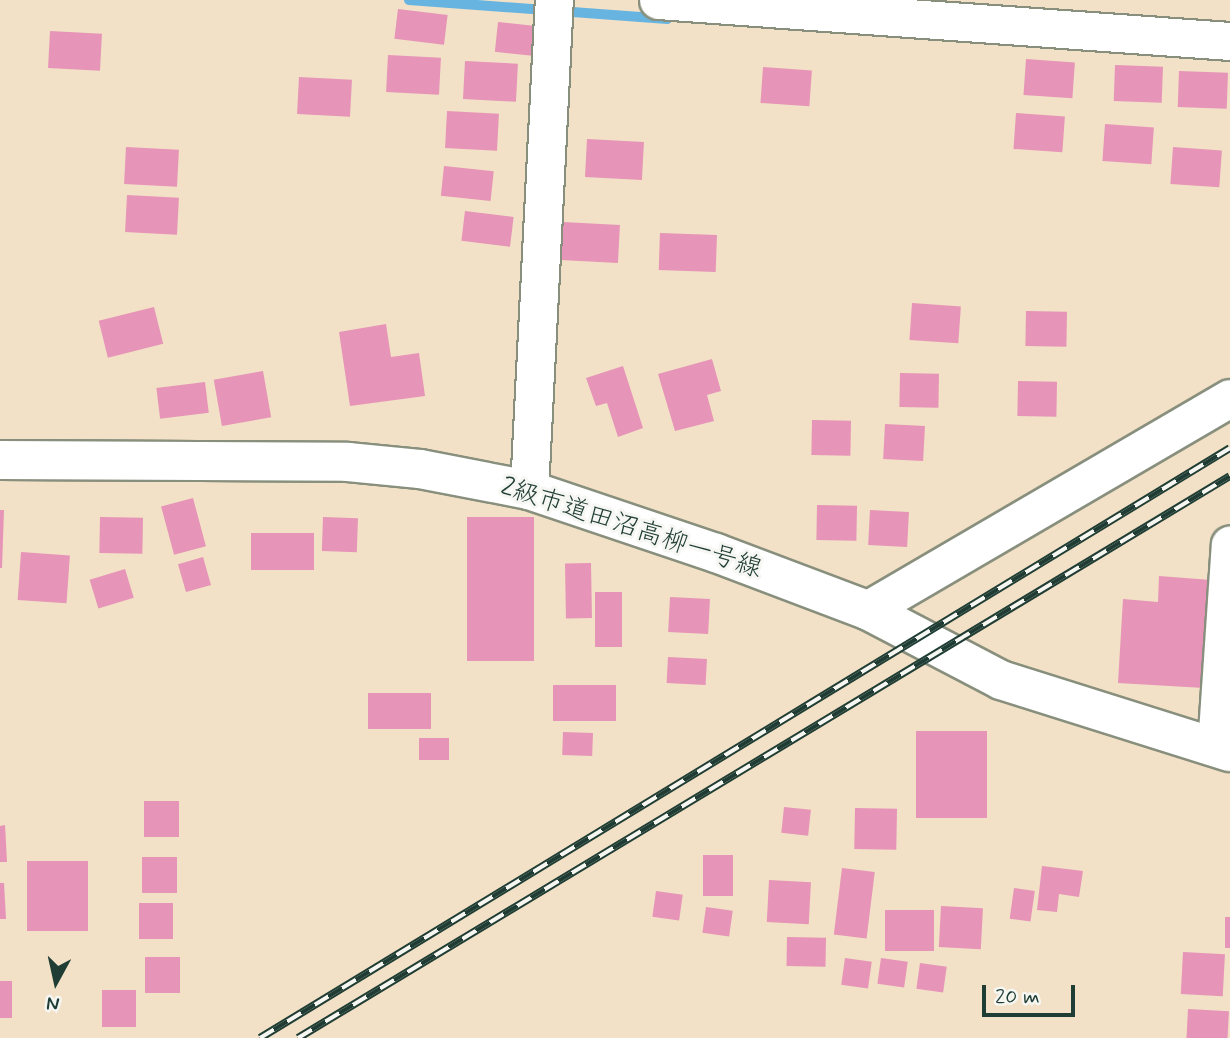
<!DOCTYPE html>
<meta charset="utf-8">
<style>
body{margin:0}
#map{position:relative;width:1230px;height:1038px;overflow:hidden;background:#f2e1c6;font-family:Mynerve,"Klee One",sans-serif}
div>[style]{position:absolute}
.stream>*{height:10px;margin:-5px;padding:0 5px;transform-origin:5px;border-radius:5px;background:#68b4e1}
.building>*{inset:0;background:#e694b7;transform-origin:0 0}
.roads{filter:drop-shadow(2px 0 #888f7d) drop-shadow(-2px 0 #888f7d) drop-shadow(0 2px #888f7d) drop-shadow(0 -2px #888f7d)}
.minor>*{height:37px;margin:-18.5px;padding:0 18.5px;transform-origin:18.5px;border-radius:18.5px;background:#fff}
.tertiary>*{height:38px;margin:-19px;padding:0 19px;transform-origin:19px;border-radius:19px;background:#fff}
.rail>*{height:8px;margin-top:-4px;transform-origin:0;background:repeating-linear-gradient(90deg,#f6f6f2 0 16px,#1f3d34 0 32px);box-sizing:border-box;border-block:2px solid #1f3d34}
span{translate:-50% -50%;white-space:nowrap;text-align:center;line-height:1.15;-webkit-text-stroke:6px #f6f6f2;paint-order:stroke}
.street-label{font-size:26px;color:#1f3d34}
.north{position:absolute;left:21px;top:947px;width:70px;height:70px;-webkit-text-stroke:5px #f6f6f2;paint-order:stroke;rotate:188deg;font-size:19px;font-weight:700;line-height:28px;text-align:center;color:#1f3d34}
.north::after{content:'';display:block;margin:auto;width:24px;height:32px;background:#1f3d34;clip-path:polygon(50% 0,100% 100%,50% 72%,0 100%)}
.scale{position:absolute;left:982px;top:985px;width:93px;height:32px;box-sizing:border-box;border:4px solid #1f3d34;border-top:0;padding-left:9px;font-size:21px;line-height:24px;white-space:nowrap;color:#1f3d34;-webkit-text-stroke:5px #f6f6f2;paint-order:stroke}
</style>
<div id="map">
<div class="stream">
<div style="left:409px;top:0;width:259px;rotate:4.2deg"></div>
</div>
<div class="building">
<div style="left:398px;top:9px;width:50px;height:30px;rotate:7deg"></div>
<div style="left:498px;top:22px;width:40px;height:30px;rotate:6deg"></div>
<div style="left:50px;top:31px;width:52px;height:37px;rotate:3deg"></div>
<div style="left:388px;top:55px;width:53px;height:37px;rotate:3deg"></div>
<div style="left:1026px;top:59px;width:49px;height:36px;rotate:4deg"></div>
<div style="left:465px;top:61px;width:53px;height:38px;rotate:3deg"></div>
<div style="left:1115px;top:65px;width:48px;height:36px;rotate:2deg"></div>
<div style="left:763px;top:67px;width:49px;height:36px;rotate:4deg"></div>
<div style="left:1179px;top:71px;width:49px;height:36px;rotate:2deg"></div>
<div style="left:299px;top:77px;width:53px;height:37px;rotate:3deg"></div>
<div style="left:447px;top:111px;width:52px;height:37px;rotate:3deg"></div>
<div style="left:1016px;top:113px;width:49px;height:36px;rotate:4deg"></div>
<div style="left:1105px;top:124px;width:49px;height:37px;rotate:4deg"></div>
<div style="left:587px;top:139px;width:57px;height:38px;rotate:3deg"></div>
<div style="left:126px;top:147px;width:53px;height:37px;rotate:3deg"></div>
<div style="left:1173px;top:147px;width:49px;height:37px;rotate:4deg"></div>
<div style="left:444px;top:166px;width:50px;height:30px;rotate:6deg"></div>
<div style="left:127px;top:195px;width:52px;height:37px;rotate:3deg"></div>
<div style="left:465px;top:211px;width:49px;height:30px;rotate:7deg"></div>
<div style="left:563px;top:222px;width:57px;height:38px;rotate:3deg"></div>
<div style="left:660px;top:233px;width:57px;height:37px;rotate:2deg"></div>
<div style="left:912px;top:303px;width:49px;height:37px;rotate:4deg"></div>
<div style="left:154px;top:307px;width:38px;height:57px;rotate:76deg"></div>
<div style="left:1026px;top:311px;width:41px;height:35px;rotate:1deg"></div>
<div style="clip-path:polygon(386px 324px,391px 357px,419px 353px,425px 396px,350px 406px,339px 332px)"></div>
<div style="clip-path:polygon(712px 359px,721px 391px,707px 395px,714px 421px,675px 431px,658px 374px)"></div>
<div style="clip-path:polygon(623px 366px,643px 428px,618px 437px,607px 403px,596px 406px,586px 378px)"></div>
<div style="left:263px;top:371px;width:47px;height:50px;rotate:80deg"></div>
<div style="left:900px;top:373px;width:39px;height:34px;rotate:1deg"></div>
<div style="left:1018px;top:381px;width:39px;height:35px;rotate:1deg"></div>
<div style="left:205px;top:382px;width:31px;height:49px;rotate:83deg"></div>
<div style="left:812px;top:420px;width:39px;height:35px;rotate:1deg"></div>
<div style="left:885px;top:424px;width:40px;height:35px;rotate:3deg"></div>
<div style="left:193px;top:498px;width:50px;height:33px;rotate:75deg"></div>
<div style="left:817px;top:505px;width:40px;height:35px;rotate:1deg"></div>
<div style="clip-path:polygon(0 510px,4px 510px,2px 568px,0 568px)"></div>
<div style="left:870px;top:510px;width:39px;height:35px;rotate:3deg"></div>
<div style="left:100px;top:517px;width:43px;height:36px;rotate:1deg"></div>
<div style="left:323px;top:517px;width:35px;height:34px;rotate:2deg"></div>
<div style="left:467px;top:517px;width:67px;height:144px"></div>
<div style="left:251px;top:533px;width:63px;height:37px"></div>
<div style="left:21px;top:552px;width:49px;height:48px;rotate:4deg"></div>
<div style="left:203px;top:557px;width:29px;height:26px;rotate:74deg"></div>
<div style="left:591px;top:563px;width:55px;height:26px;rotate:89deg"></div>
<div style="left:125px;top:569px;width:30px;height:37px;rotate:73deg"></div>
<div style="clip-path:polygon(1159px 576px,1211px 580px,1204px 688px,1118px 683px,1123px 599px,1158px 602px)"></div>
<div style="left:595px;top:592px;width:27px;height:55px"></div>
<div style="left:670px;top:597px;width:40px;height:35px;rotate:3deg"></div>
<div style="left:668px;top:657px;width:39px;height:26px;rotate:3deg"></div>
<div style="left:553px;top:685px;width:63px;height:36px"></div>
<div style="left:368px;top:693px;width:63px;height:36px"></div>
<div style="left:916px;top:731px;width:71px;height:87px"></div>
<div style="left:563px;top:732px;width:30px;height:23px;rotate:2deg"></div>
<div style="left:419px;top:738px;width:30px;height:22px"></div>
<div style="left:144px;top:801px;width:35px;height:36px"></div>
<div style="left:784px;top:807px;width:27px;height:26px;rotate:6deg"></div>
<div style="left:855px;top:808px;width:42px;height:41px;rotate:1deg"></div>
<div style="clip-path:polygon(5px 825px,7px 862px,0 862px,0 826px)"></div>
<div style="left:703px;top:855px;width:30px;height:41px"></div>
<div style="left:142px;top:857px;width:35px;height:36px"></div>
<div style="left:27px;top:861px;width:61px;height:70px"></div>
<div style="clip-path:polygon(1042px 866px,1083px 871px,1079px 897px,1059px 894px,1057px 912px,1037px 910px)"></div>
<div style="left:842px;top:868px;width:33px;height:67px;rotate:7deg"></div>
<div style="left:769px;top:880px;width:42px;height:42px;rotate:3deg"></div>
<div style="clip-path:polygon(0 883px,4px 883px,6px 919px,0 919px)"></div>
<div style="left:1014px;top:888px;width:21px;height:31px;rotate:8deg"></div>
<div style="left:656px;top:891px;width:27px;height:26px;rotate:8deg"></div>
<div style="left:139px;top:903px;width:34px;height:36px"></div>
<div style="left:941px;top:906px;width:42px;height:41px;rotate:3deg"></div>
<div style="left:706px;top:907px;width:27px;height:26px;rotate:8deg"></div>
<div style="left:885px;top:910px;width:49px;height:41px"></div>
<div style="left:1225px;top:917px;width:5px;height:31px"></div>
<div style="left:787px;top:937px;width:39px;height:29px;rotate:1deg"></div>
<div style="left:1183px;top:952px;width:42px;height:42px;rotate:3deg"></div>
<div style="left:145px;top:957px;width:35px;height:36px"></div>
<div style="left:845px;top:958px;width:27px;height:27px;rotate:8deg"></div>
<div style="left:881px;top:958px;width:27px;height:26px;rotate:8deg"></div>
<div style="left:920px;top:963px;width:27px;height:26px;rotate:8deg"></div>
<div style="left:0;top:981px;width:12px;height:37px"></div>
<div style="left:102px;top:990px;width:34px;height:37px"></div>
<div style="left:1188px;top:1009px;width:41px;height:29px;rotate:3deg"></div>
</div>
<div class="roads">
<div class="minor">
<div style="left:658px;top:0;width:573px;rotate:4.1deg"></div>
<div style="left:529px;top:490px;width:491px;rotate:-87.1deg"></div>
<div style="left:867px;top:610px;width:420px;rotate:-30.3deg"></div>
<div style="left:1216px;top:747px;width:203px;rotate:-86.1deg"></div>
</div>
<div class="tertiary">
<div style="left:0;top:460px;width:348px;rotate:0.3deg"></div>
<div style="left:348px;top:462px;width:72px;rotate:5.6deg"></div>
<div style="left:420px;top:469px;width:111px;rotate:10.9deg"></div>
<div style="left:529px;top:490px;width:197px;rotate:18.6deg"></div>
<div style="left:716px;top:553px;width:161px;rotate:20.7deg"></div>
<div style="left:867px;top:610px;width:151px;rotate:27.6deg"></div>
<div style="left:1001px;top:680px;width:240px;rotate:17.5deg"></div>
</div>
</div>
<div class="rail">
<div style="left:260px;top:1038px;width:1135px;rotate:-31.31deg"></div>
<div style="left:298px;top:1038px;width:1088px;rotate:-31.09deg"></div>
</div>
<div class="street-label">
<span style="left:631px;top:529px;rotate:18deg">2級市道田沼高柳一号線</span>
</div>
<div class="north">N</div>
<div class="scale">20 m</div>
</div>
